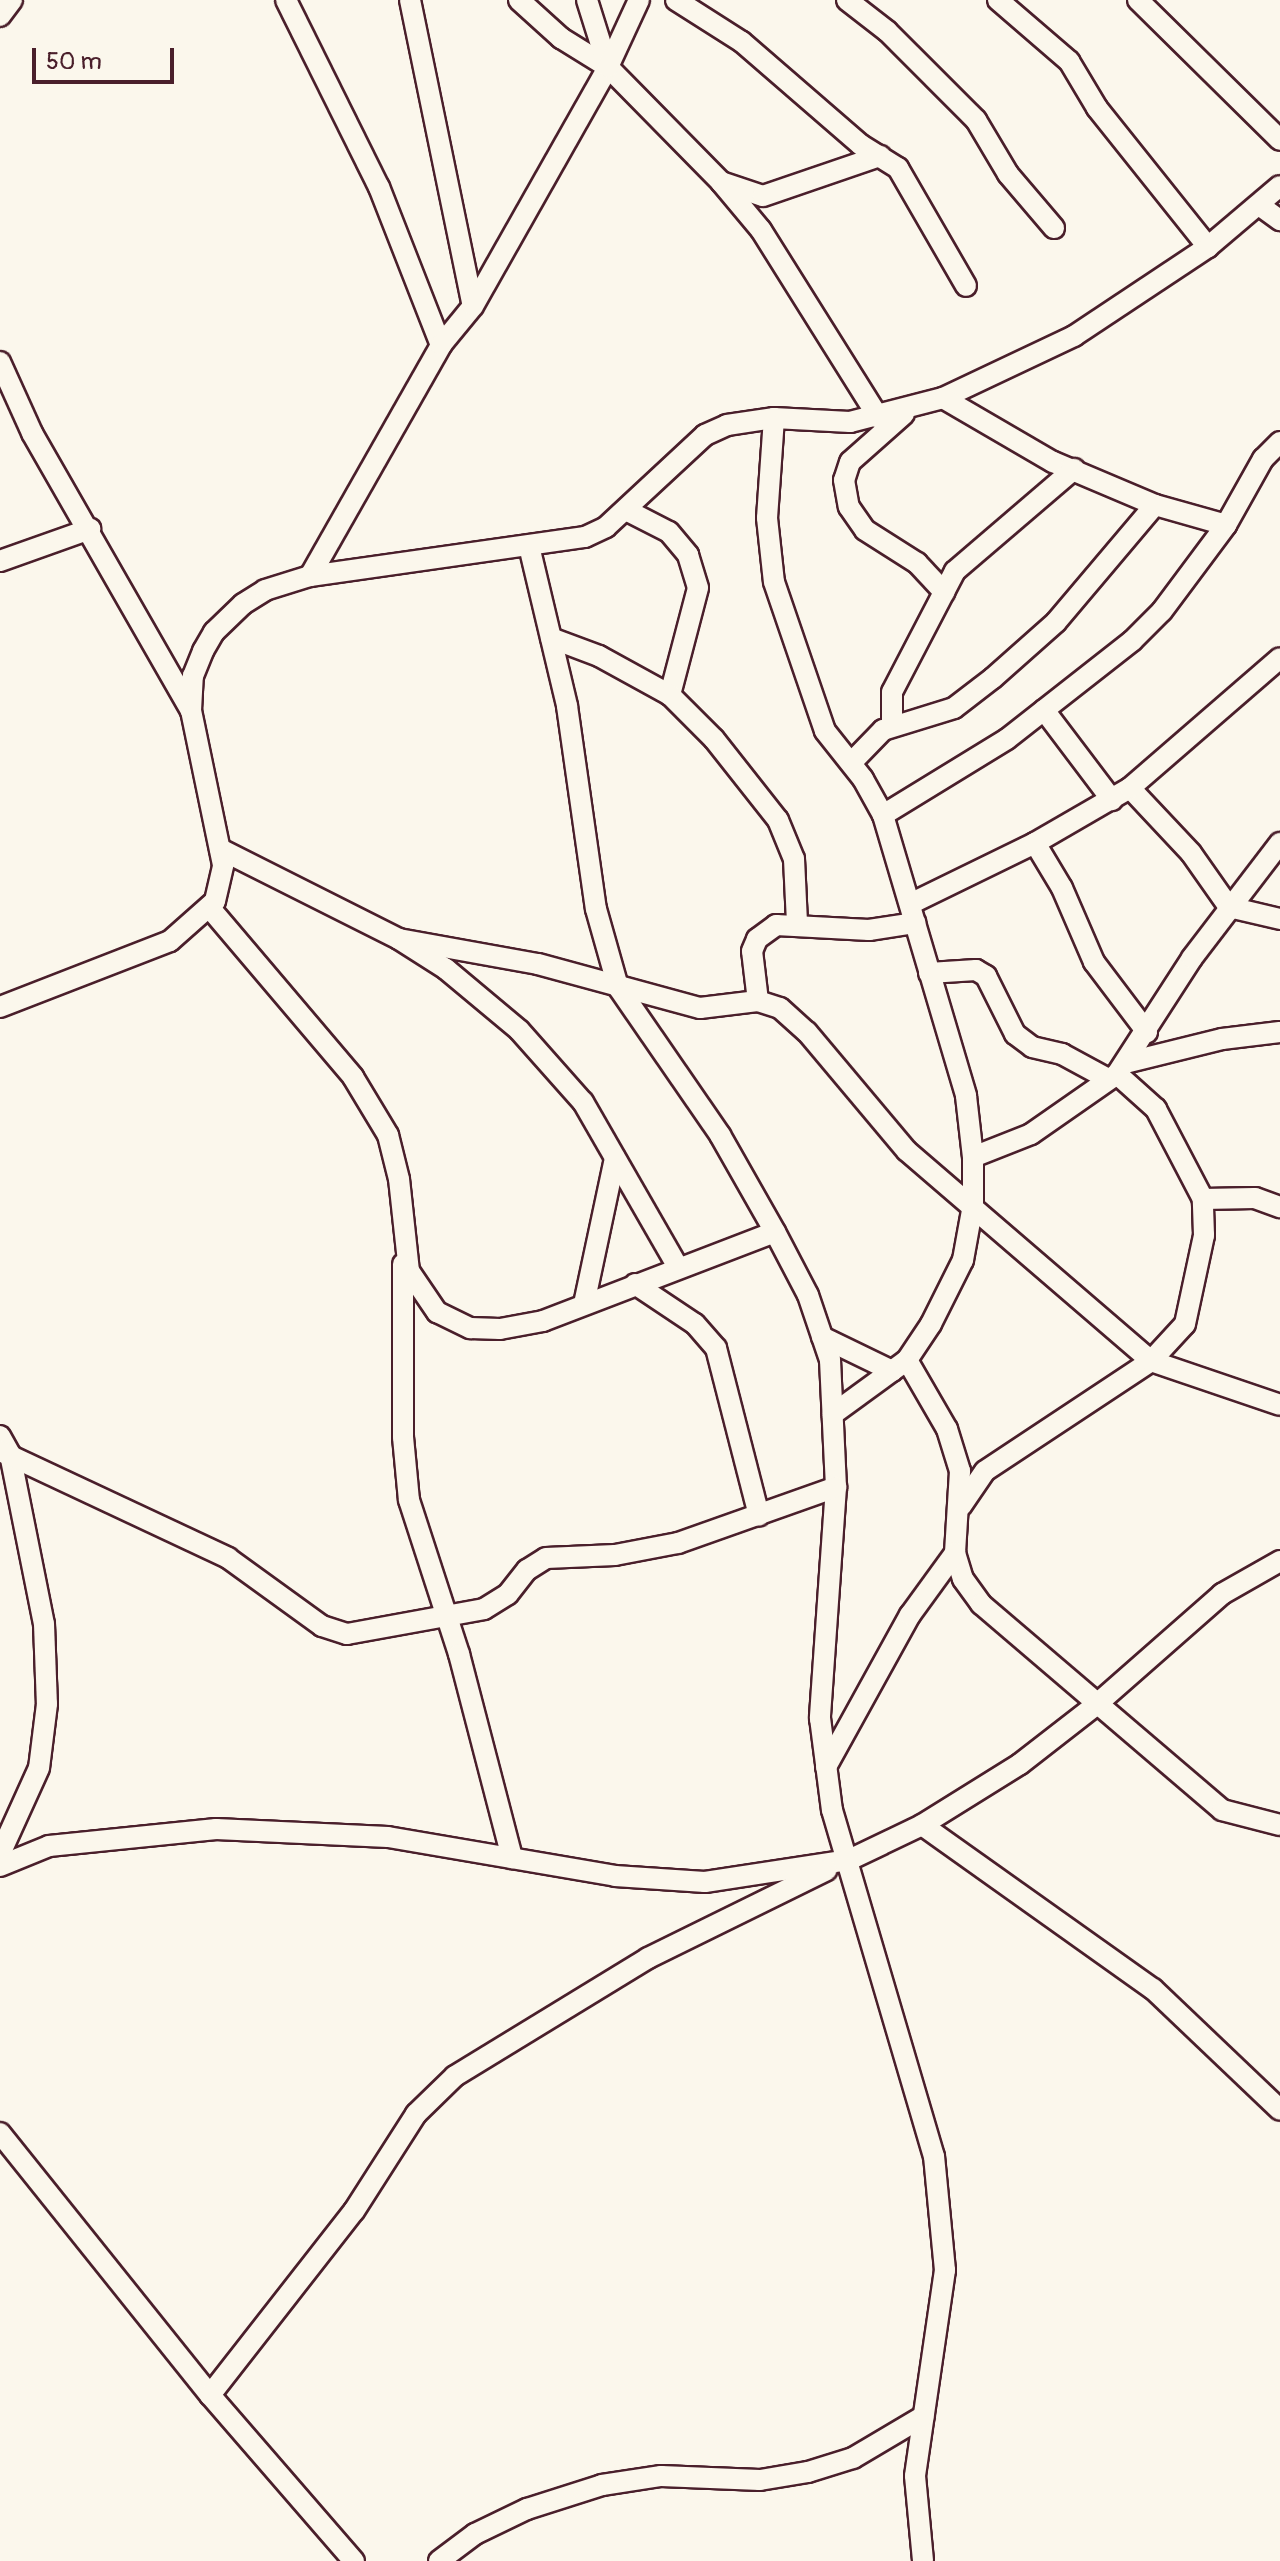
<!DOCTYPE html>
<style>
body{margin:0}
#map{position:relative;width:1280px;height:2561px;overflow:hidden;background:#fbf7ec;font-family:Pangolin,sans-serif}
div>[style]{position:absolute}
.roads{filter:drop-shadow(2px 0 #4a1f2b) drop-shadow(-2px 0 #4a1f2b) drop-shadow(0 2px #4a1f2b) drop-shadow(0 -2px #4a1f2b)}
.minor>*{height:20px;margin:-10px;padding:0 10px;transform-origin:10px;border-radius:10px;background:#fbf7ec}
span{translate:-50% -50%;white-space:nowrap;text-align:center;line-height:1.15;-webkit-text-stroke:6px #fbf7ec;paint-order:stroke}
.scale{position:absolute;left:32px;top:48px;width:142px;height:36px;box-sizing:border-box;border:4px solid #4a1f2b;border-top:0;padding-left:10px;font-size:24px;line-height:28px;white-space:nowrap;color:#4a1f2b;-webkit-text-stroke:6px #fbf7ec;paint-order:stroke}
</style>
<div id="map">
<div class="roads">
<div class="minor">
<div style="left:286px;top:0;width:209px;rotate:63.6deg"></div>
<div style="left:379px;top:187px;width:170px;rotate:68.6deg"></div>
<div style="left:410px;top:0;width:312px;rotate:78.4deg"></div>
<div style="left:519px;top:0;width:57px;rotate:42.1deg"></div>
<div style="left:561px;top:38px;width:55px;rotate:31.7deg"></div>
<div style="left:608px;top:67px;width:161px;rotate:45.5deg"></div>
<div style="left:721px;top:182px;width:62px;rotate:50.2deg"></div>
<div style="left:761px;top:230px;width:222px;rotate:57.9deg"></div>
<div style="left:587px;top:0;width:70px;rotate:72.6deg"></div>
<div style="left:676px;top:0;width:78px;rotate:32.5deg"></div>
<div style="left:742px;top:42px;width:157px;rotate:40.9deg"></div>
<div style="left:861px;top:145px;width:44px;rotate:31.9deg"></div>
<div style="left:898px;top:168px;width:136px;rotate:60deg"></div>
<div style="left:847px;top:0;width:51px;rotate:37.8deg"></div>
<div style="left:887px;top:31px;width:126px;rotate:45deg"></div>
<div style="left:976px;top:120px;width:63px;rotate:59.3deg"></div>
<div style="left:1008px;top:174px;width:71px;rotate:49.6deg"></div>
<div style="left:998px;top:0;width:94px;rotate:40.7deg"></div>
<div style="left:1069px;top:61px;width:55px;rotate:59.2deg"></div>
<div style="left:1097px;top:108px;width:178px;rotate:51.4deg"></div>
<div style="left:1138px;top:0;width:199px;rotate:44.6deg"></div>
<div style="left:0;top:16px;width:20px;rotate:-53deg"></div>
<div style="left:721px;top:182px;width:44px;rotate:18.4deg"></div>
<div style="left:763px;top:196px;width:124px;rotate:-18.9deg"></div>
<div style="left:1259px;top:205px;width:26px;rotate:36deg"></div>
<div style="left:0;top:362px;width:78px;rotate:65.7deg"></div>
<div style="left:32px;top:433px;width:320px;rotate:60.2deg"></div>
<div style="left:904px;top:414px;width:72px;rotate:138.4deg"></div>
<div style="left:850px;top:462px;width:19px;rotate:108deg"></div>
<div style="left:844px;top:480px;width:27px;rotate:80deg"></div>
<div style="left:849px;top:507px;width:28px;rotate:55deg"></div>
<div style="left:865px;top:530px;width:62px;rotate:32.4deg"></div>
<div style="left:917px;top:563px;width:40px;rotate:47deg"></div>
<div style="left:774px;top:418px;width:100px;rotate:94deg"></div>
<div style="left:767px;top:518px;width:64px;rotate:83.8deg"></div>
<div style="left:774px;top:582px;width:157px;rotate:71.1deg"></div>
<div style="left:825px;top:731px;width:61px;rotate:51.6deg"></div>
<div style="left:863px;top:779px;width:41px;rotate:60.9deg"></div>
<div style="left:883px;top:815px;width:293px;rotate:73.5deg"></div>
<div style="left:966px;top:1096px;width:61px;rotate:83.5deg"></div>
<div style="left:973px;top:1157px;width:48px;rotate:90deg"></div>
<div style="left:973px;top:1205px;width:56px;rotate:100.3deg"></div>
<div style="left:963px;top:1260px;width:72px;rotate:116.6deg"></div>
<div style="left:931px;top:1324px;width:43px;rotate:123.7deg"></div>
<div style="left:907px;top:1360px;width:92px;rotate:143.9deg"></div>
<div style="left:626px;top:510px;width:48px;rotate:27.1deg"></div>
<div style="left:669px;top:532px;width:30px;rotate:50deg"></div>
<div style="left:688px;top:555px;width:34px;rotate:73deg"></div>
<div style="left:698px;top:588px;width:111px;rotate:104.7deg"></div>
<div style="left:1226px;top:525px;width:76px;rotate:-60.7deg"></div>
<div style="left:1263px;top:459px;width:24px;rotate:-45deg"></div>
<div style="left:529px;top:546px;width:164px;rotate:76.6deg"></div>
<div style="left:567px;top:706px;width:205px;rotate:81.9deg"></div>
<div style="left:596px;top:909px;width:81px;rotate:74.2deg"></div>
<div style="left:618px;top:987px;width:180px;rotate:55.4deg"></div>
<div style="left:720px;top:1135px;width:112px;rotate:60.4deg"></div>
<div style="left:775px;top:1232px;width:71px;rotate:62.4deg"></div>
<div style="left:808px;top:1295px;width:69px;rotate:71.3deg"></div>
<div style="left:830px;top:1360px;width:127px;rotate:87.3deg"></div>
<div style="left:836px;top:1487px;width:232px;rotate:94deg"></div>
<div style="left:820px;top:1718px;width:93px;rotate:82.6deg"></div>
<div style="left:832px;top:1810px;width:361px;rotate:73.6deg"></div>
<div style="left:934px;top:2156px;width:115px;rotate:84.5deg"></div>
<div style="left:945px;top:2270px;width:208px;rotate:98.3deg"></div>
<div style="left:915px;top:2476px;width:85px;rotate:84.6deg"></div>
<div style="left:0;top:561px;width:96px;rotate:-19.6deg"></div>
<div style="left:310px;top:576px;width:278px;rotate:-8.1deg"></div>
<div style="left:585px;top:537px;width:23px;rotate:-25deg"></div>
<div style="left:606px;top:527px;width:135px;rotate:-42.9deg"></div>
<div style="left:705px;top:435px;width:24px;rotate:-24deg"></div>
<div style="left:727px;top:425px;width:48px;rotate:-8.5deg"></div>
<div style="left:774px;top:418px;width:76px;rotate:3deg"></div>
<div style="left:850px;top:422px;width:96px;rotate:-14.5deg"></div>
<div style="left:943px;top:398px;width:145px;rotate:-25.3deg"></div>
<div style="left:1074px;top:336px;width:161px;rotate:-33.6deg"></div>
<div style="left:1208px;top:247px;width:94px;rotate:-40.3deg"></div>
<div style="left:551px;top:638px;width:51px;rotate:20.6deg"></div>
<div style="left:599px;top:656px;width:81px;rotate:28.8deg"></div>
<div style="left:670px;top:695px;width:62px;rotate:45deg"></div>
<div style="left:714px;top:739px;width:103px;rotate:51.7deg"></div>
<div style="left:778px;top:820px;width:42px;rotate:67.7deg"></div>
<div style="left:794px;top:859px;width:64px;rotate:87.3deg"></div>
<div style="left:1044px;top:710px;width:113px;rotate:52.9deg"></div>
<div style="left:892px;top:725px;width:33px;rotate:-90deg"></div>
<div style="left:892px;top:692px;width:136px;rotate:-62.5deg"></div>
<div style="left:955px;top:571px;width:157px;rotate:-40.6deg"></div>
<div style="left:851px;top:763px;width:46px;rotate:-45.9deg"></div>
<div style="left:883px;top:730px;width:74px;rotate:-17.2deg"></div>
<div style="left:954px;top:708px;width:49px;rotate:-37.6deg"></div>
<div style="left:993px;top:678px;width:84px;rotate:-41.6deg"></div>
<div style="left:1056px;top:622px;width:153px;rotate:-49.8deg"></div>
<div style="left:1130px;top:788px;width:89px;rotate:46.8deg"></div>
<div style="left:1191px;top:853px;width:66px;rotate:54.9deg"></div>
<div style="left:1229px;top:907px;width:52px;rotate:13.2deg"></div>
<div style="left:883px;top:815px;width:145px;rotate:-31.5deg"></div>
<div style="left:1007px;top:739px;width:159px;rotate:-38.1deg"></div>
<div style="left:1132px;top:641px;width:42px;rotate:-45deg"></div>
<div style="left:1162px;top:611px;width:107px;rotate:-53.3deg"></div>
<div style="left:1226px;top:525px;width:74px;rotate:-164.3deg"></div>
<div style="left:1155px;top:505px;width:111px;rotate:-157.1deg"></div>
<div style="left:1053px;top:462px;width:127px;rotate:-149.8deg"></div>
<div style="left:1035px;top:843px;width:52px;rotate:59deg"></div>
<div style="left:1062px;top:888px;width:81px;rotate:66.6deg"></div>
<div style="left:1094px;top:962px;width:88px;rotate:52.9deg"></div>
<div style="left:220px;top:849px;width:200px;rotate:26.7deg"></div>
<div style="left:399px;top:939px;width:56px;rotate:32.6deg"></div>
<div style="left:446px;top:969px;width:95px;rotate:39.9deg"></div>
<div style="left:519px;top:1030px;width:96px;rotate:48.4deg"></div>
<div style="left:583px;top:1102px;width:190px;rotate:60.1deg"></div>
<div style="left:910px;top:904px;width:139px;rotate:-26deg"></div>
<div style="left:1035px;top:843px;width:110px;rotate:-30.1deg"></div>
<div style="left:1130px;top:788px;width:198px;rotate:-40.9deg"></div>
<div style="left:209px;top:907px;width:223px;rotate:49.7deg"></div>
<div style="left:353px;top:1077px;width:68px;rotate:58.9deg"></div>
<div style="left:388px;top:1135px;width:45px;rotate:76deg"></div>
<div style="left:399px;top:1179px;width:93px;rotate:83.8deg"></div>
<div style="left:409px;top:1271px;width:50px;rotate:55.7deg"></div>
<div style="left:437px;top:1312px;width:37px;rotate:26deg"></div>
<div style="left:470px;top:1328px;width:30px;rotate:2deg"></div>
<div style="left:500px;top:1329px;width:44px;rotate:-10.5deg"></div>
<div style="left:543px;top:1321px;width:248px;rotate:-21deg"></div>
<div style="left:399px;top:939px;width:141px;rotate:10.2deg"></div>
<div style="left:538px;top:964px;width:168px;rotate:15.2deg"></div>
<div style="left:700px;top:1008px;width:58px;rotate:-6.9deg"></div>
<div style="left:758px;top:1001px;width:23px;rotate:18deg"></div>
<div style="left:780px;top:1008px;width:36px;rotate:42deg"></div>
<div style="left:807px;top:1032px;width:155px;rotate:50deg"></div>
<div style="left:907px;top:1151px;width:322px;rotate:40.7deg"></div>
<div style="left:1151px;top:1361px;width:136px;rotate:18.8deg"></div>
<div style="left:929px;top:973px;width:47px;rotate:-3.7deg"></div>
<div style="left:976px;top:970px;width:12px;rotate:31deg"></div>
<div style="left:986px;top:976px;width:65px;rotate:63.4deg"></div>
<div style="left:1015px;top:1034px;width:21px;rotate:37deg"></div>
<div style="left:1032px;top:1047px;width:31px;rotate:13deg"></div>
<div style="left:1062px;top:1054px;width:52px;rotate:28.5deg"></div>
<div style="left:758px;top:1001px;width:50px;rotate:-96.8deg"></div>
<div style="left:752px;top:951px;width:13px;rotate:-67deg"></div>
<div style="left:757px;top:939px;width:24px;rotate:-36deg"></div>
<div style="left:776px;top:925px;width:93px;rotate:3.1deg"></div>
<div style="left:869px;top:930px;width:47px;rotate:-8.7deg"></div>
<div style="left:0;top:1007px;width:182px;rotate:-21.2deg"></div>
<div style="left:170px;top:941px;width:60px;rotate:-41.6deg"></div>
<div style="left:215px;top:901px;width:37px;rotate:-77deg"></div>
<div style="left:223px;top:865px;width:157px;rotate:-101.7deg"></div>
<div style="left:191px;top:711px;width:35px;rotate:-87deg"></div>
<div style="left:193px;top:676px;width:27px;rotate:-68deg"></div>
<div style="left:203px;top:651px;width:22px;rotate:-60deg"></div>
<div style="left:214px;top:632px;width:40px;rotate:-44deg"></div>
<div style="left:243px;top:604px;width:26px;rotate:-32deg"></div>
<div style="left:265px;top:590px;width:47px;rotate:-17.3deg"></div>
<div style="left:310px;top:576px;width:266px;rotate:-60.4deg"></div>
<div style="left:441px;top:345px;width:50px;rotate:-50.6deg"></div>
<div style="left:473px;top:306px;width:274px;rotate:-60.5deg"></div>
<div style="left:608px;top:67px;width:74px;rotate:-65.2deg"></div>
<div style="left:1125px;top:1063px;width:100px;rotate:-13.9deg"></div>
<div style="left:1222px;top:1039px;width:58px;rotate:-6.9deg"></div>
<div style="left:973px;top:1157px;width:62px;rotate:-21.6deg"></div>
<div style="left:1031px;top:1134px;width:105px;rotate:-34.9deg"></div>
<div style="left:1117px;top:1074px;width:138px;rotate:-57.1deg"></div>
<div style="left:1192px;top:958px;width:145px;rotate:-52.6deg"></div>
<div style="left:1203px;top:1199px;width:52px;rotate:-1.1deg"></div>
<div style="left:1255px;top:1198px;width:27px;rotate:20deg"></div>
<div style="left:403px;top:1264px;width:173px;rotate:90deg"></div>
<div style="left:403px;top:1437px;width:63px;rotate:84.6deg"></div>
<div style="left:409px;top:1500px;width:162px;rotate:72deg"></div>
<div style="left:459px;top:1654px;width:211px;rotate:75.4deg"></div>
<div style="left:635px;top:1284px;width:72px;rotate:33.7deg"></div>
<div style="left:695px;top:1324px;width:32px;rotate:49deg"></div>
<div style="left:716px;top:1348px;width:173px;rotate:75.6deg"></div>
<div style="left:584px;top:1304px;width:149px;rotate:-78deg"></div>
<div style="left:822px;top:1337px;width:78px;rotate:25.9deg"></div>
<div style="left:907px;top:1360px;width:80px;rotate:59.9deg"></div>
<div style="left:947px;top:1429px;width:44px;rotate:72.8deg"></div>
<div style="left:960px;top:1471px;width:82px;rotate:93.5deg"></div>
<div style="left:955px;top:1553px;width:27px;rotate:73deg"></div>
<div style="left:963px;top:1579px;width:31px;rotate:54deg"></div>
<div style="left:981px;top:1604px;width:317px;rotate:40.5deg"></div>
<div style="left:1222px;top:1810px;width:60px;rotate:14.5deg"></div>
<div style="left:0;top:1436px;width:21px;rotate:61deg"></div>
<div style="left:10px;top:1454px;width:173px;rotate:78.7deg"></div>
<div style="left:44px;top:1624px;width:80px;rotate:87.9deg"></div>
<div style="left:47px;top:1704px;width:64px;rotate:97.1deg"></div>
<div style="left:39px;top:1768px;width:94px;rotate:114.4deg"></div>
<div style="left:0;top:1451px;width:252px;rotate:25.1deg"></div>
<div style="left:228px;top:1558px;width:116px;rotate:35.9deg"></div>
<div style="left:322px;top:1626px;width:26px;rotate:18deg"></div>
<div style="left:347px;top:1634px;width:139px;rotate:-10.3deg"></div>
<div style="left:484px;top:1609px;width:28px;rotate:-32deg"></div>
<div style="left:508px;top:1594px;width:31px;rotate:-52deg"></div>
<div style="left:527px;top:1570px;width:22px;rotate:-32deg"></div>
<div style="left:546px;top:1558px;width:69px;rotate:-2.5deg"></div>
<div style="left:615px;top:1555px;width:64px;rotate:-10.8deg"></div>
<div style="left:678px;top:1543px;width:168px;rotate:-19.5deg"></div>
<div style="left:961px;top:1506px;width:42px;rotate:-55.6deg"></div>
<div style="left:985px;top:1471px;width:199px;rotate:-33.5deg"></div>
<div style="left:1151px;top:1361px;width:50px;rotate:-47.4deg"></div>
<div style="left:1185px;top:1324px;width:91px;rotate:-77.9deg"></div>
<div style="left:1204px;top:1235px;width:36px;rotate:-92deg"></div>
<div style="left:1203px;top:1199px;width:102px;rotate:-117.6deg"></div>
<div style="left:1156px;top:1109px;width:52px;rotate:-138.1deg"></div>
<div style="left:826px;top:1767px;width:174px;rotate:-61.1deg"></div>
<div style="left:910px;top:1615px;width:77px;rotate:-54deg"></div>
<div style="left:922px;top:1825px;width:283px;rotate:35.4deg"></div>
<div style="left:1153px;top:1989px;width:175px;rotate:43.6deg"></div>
<div style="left:0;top:1866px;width:53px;rotate:-22.2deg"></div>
<div style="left:49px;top:1846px;width:168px;rotate:-5.8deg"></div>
<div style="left:216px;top:1829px;width:172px;rotate:2.7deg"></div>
<div style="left:388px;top:1837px;width:230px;rotate:9.7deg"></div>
<div style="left:615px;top:1876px;width:90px;rotate:3.8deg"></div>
<div style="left:705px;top:1882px;width:146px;rotate:-8.7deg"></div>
<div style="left:849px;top:1860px;width:81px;rotate:-25.6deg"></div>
<div style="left:922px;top:1825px;width:115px;rotate:-31.9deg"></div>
<div style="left:1020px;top:1764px;width:98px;rotate:-37.9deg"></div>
<div style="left:1097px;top:1704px;width:167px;rotate:-41.3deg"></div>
<div style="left:1222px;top:1594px;width:67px;rotate:-29.6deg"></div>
<div style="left:0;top:2133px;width:336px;rotate:51.3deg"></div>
<div style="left:210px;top:2395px;width:220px;rotate:49.1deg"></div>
<div style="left:210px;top:2395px;width:234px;rotate:-52deg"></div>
<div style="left:354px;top:2211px;width:115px;rotate:-57.4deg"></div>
<div style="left:416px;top:2114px;width:54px;rotate:-44.3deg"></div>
<div style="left:455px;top:2076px;width:226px;rotate:-31.4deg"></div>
<div style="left:648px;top:1958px;width:199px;rotate:-26.2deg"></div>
<div style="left:439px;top:2561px;width:45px;rotate:-36.9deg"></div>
<div style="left:475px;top:2534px;width:58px;rotate:-25.7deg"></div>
<div style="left:527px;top:2509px;width:79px;rotate:-17.7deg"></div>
<div style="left:602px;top:2485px;width:60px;rotate:-8.7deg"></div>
<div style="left:661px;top:2476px;width:99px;rotate:2.3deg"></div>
<div style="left:760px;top:2480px;width:49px;rotate:-9.5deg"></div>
<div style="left:808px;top:2472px;width:47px;rotate:-17.3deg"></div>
<div style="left:853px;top:2458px;width:82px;rotate:-30.6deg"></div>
</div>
</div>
<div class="scale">50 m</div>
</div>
